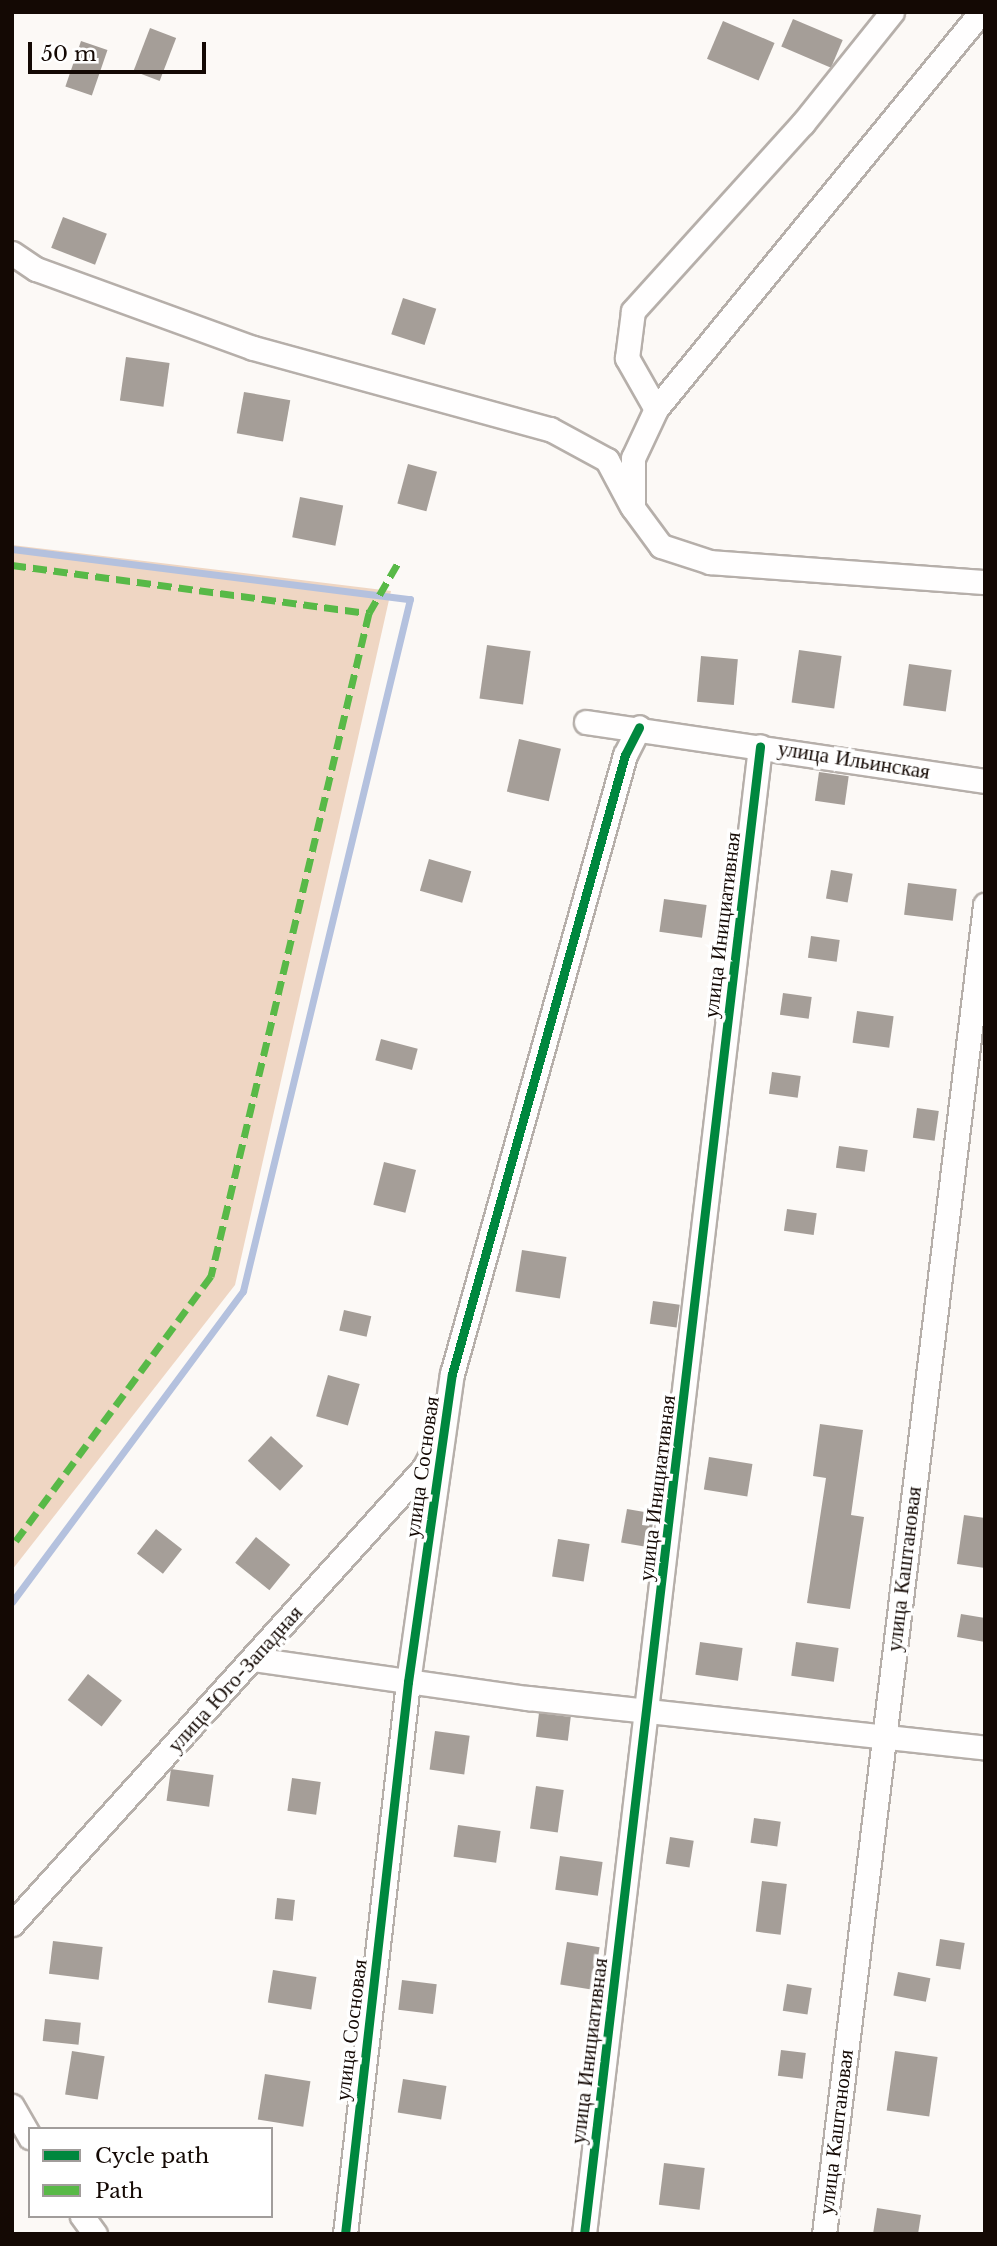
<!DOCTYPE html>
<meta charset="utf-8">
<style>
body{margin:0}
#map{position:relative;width:997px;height:2246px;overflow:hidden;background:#fcf9f6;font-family:"Libre Baskerville",serif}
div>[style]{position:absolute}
.forest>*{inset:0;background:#efd6c3}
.stream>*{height:7px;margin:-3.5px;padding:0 3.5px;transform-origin:3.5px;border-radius:3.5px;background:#b4c1de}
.building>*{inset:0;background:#a59e98;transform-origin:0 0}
.roads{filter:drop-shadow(2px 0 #b6afaa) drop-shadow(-2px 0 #b6afaa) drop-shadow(0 2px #b6afaa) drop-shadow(0 -2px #b6afaa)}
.minor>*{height:23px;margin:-11.5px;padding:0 11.5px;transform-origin:11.5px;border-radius:11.5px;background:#fffefe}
.quiet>*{height:7px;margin-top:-3.5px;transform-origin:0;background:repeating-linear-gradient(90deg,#58b947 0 14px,transparent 0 21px)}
.cycleway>*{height:9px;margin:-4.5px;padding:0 4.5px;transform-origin:4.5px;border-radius:4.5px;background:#00873e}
span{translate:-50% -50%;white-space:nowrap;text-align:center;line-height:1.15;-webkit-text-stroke:7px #fff;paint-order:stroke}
.street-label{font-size:21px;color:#140904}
.frame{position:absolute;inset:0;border:14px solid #140904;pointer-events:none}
.legend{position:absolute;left:28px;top:2127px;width:245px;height:91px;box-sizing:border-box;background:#fff;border:2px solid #a19d9b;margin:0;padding:9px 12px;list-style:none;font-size:21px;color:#140904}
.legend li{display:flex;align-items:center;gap:14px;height:35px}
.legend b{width:35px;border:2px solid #a19d9b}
.scale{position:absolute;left:28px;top:42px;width:178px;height:32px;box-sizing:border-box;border:4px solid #140904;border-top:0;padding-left:9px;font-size:21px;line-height:24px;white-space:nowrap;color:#140904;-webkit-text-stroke:5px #fff;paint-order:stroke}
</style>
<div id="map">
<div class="forest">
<div style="clip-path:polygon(12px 545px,391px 591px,235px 1285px,12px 1570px)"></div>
</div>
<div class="stream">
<div style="left:12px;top:549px;width:401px;rotate:7.2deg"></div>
<div style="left:410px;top:599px;width:712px;rotate:103.57deg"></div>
<div style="left:243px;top:1291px;width:387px;rotate:126.6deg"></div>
</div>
<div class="building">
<div style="left:793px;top:19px;width:54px;height:30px;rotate:23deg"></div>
<div style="left:723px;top:21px;width:56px;height:41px;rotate:23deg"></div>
<div style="left:150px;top:28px;width:28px;height:46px;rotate:21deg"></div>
<div style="left:81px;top:41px;width:28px;height:48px;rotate:19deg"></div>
<div style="left:63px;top:217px;width:47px;height:33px;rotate:21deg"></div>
<div style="left:403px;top:298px;width:35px;height:38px;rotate:18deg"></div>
<div style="left:126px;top:357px;width:44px;height:44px;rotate:8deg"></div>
<div style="left:244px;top:392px;width:47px;height:42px;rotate:10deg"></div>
<div style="left:408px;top:464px;width:30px;height:41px;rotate:15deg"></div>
<div style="left:300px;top:497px;width:44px;height:41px;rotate:11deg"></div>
<div style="left:487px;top:645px;width:44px;height:54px;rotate:8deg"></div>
<div style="left:799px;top:650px;width:43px;height:53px;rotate:8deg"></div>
<div style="left:701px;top:656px;width:37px;height:46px;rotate:5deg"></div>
<div style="left:909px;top:664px;width:43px;height:42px;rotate:8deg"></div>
<div style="left:519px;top:739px;width:43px;height:54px;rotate:13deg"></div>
<div style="left:819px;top:772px;width:30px;height:29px;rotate:8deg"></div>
<div style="left:429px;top:859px;width:44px;height:33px;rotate:16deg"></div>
<div style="left:831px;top:870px;width:22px;height:29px;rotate:10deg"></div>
<div style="left:908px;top:883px;width:49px;height:32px;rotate:7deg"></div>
<div style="left:664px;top:899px;width:43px;height:33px;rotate:8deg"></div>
<div style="left:811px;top:936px;width:29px;height:22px;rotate:8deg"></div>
<div style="left:783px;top:993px;width:29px;height:22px;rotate:8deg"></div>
<div style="left:857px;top:1011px;width:37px;height:32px;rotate:8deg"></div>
<div style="left:381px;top:1039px;width:38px;height:22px;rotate:15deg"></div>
<div style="left:772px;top:1072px;width:29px;height:22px;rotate:8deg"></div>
<div style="left:917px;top:1108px;width:22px;height:30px;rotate:8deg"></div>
<div style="left:839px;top:1146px;width:29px;height:22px;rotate:8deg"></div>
<div style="left:384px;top:1162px;width:33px;height:44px;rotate:14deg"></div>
<div style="left:787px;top:1209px;width:30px;height:22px;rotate:8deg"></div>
<div style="left:522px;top:1250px;width:45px;height:42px;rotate:9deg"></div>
<div style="left:653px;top:1301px;width:27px;height:23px;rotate:8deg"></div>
<div style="left:344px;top:1310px;width:28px;height:21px;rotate:13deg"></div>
<div style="left:328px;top:1375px;width:33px;height:43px;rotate:16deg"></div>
<div style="clip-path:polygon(820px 1424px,863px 1430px,851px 1515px,864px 1517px,850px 1609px,807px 1603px,826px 1478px,813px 1476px)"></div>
<div style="left:271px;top:1436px;width:44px;height:34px;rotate:43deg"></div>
<div style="left:709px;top:1457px;width:44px;height:33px;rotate:9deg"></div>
<div style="left:627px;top:1509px;width:28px;height:34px;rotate:10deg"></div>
<div style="clip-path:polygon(964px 1515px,985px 1518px,985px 1568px,957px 1564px)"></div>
<div style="left:156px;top:1529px;width:33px;height:31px;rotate:38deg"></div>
<div style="left:256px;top:1537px;width:44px;height:33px;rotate:39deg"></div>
<div style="left:558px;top:1539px;width:32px;height:38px;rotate:9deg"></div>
<div style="clip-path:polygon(961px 1614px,985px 1618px,985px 1642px,957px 1637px)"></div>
<div style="left:700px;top:1642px;width:43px;height:33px;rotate:8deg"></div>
<div style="left:796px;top:1642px;width:43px;height:34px;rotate:8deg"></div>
<div style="left:88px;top:1674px;width:43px;height:33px;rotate:38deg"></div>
<div style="left:539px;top:1713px;width:32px;height:24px;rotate:7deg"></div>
<div style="left:435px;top:1731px;width:35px;height:39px;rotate:8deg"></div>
<div style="left:171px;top:1769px;width:43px;height:32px;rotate:8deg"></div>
<div style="left:292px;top:1778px;width:29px;height:33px;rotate:8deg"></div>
<div style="left:536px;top:1786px;width:28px;height:43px;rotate:8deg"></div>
<div style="left:754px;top:1818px;width:27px;height:25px;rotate:8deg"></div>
<div style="left:458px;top:1825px;width:43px;height:32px;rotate:8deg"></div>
<div style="left:670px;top:1837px;width:24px;height:27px;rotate:9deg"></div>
<div style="left:560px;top:1856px;width:43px;height:34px;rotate:8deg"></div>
<div style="left:762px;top:1881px;width:25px;height:51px;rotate:7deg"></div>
<div style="left:277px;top:1898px;width:18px;height:21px;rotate:6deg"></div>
<div style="left:940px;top:1939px;width:25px;height:27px;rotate:9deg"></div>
<div style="left:53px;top:1941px;width:50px;height:33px;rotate:7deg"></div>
<div style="left:567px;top:1942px;width:33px;height:43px;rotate:9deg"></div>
<div style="left:273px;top:1970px;width:44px;height:33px;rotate:9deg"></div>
<div style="left:898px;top:1972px;width:33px;height:24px;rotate:11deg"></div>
<div style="left:402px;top:1980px;width:35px;height:30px;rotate:7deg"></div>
<div style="left:787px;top:1984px;width:25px;height:27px;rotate:9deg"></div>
<div style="left:45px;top:2019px;width:36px;height:22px;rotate:6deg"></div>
<div style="left:781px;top:2050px;width:25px;height:26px;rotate:7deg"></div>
<div style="left:72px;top:2051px;width:33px;height:44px;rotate:9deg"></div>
<div style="left:895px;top:2051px;width:43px;height:60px;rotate:8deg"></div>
<div style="left:265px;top:2074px;width:46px;height:46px;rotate:9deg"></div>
<div style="left:403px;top:2079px;width:44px;height:34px;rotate:9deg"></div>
<div style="left:664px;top:2163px;width:41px;height:42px;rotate:7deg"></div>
<div style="clip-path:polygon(877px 2208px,921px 2215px,918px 2234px,873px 2234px)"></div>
</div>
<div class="roads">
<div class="minor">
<div style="left:981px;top:12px;width:513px;rotate:129.31deg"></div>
<div style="left:656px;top:409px;width:54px;rotate:115.1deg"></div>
<div style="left:633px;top:458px;width:50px;rotate:90deg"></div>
<div style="left:633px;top:508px;width:47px;rotate:53.6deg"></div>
<div style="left:661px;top:546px;width:52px;rotate:18.1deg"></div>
<div style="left:710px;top:562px;width:276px;rotate:4.2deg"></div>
<div style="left:12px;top:253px;width:29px;rotate:34deg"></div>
<div style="left:36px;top:269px;width:231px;rotate:20deg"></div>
<div style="left:253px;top:348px;width:308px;rotate:15.3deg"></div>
<div style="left:550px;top:429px;width:65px;rotate:28.5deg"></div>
<div style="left:607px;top:460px;width:51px;rotate:61.9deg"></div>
<div style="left:656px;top:409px;width:59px;rotate:-119.6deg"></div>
<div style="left:627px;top:358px;width:47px;rotate:-82.7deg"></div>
<div style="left:633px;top:311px;width:253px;rotate:-47.9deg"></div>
<div style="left:803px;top:123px;width:142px;rotate:-51.3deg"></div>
<div style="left:586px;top:722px;width:403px;rotate:8.4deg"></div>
<div style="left:253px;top:1659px;width:278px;rotate:8.1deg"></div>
<div style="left:528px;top:1698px;width:460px;rotate:6.2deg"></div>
<div style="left:12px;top:1924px;width:615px;rotate:-47.9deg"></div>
<div style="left:424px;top:1468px;width:30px;rotate:-62deg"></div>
<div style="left:12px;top:2106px;width:36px;rotate:60deg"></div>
<div style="left:82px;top:2216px;width:22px;rotate:54deg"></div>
<div style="left:345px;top:2234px;width:556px;rotate:-83.49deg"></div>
<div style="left:408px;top:1682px;width:311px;rotate:-81.9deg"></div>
<div style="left:452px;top:1374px;width:643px;rotate:-74.39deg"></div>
<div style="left:625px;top:755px;width:31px;rotate:-63deg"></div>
<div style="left:584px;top:2234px;width:1498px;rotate:-83.25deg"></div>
<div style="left:824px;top:2234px;width:1339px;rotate:-83.09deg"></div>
</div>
</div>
<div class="quiet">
<div style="left:12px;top:565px;width:360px;rotate:7.7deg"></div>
<div style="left:369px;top:613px;width:682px;rotate:103.4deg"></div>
<div style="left:211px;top:1276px;width:335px;rotate:126.4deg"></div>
<div style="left:369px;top:613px;width:58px;rotate:-59.9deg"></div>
</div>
<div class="cycleway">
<div style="left:345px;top:2234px;width:556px;rotate:-83.49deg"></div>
<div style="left:408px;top:1682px;width:311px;rotate:-81.9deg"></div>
<div style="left:452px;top:1374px;width:643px;rotate:-74.39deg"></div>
<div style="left:625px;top:755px;width:31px;rotate:-63deg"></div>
<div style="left:584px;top:2234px;width:1498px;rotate:-83.25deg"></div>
</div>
<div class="street-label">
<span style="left:854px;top:760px;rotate:9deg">улица Ильинская</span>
<span style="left:722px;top:925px;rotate:-83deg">улица Инициативная</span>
<span style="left:422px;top:1467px;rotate:-82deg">улица Сосновая</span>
<span style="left:657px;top:1488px;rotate:-83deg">улица Инициативная</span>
<span style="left:904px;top:1569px;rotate:-83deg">улица Каштановая</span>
<span style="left:235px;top:1679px;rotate:-48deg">улица Юго-Западная</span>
<span style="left:351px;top:2030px;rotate:-83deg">улица Сосновая</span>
<span style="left:589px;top:2051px;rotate:-83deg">улица Инициативная</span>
<span style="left:836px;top:2132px;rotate:-83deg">улица Каштановая</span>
</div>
<div class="frame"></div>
<ul class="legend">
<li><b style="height:9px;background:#00873e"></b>Cycle path</li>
<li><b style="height:9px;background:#58b947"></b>Path</li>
</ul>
<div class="scale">50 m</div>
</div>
